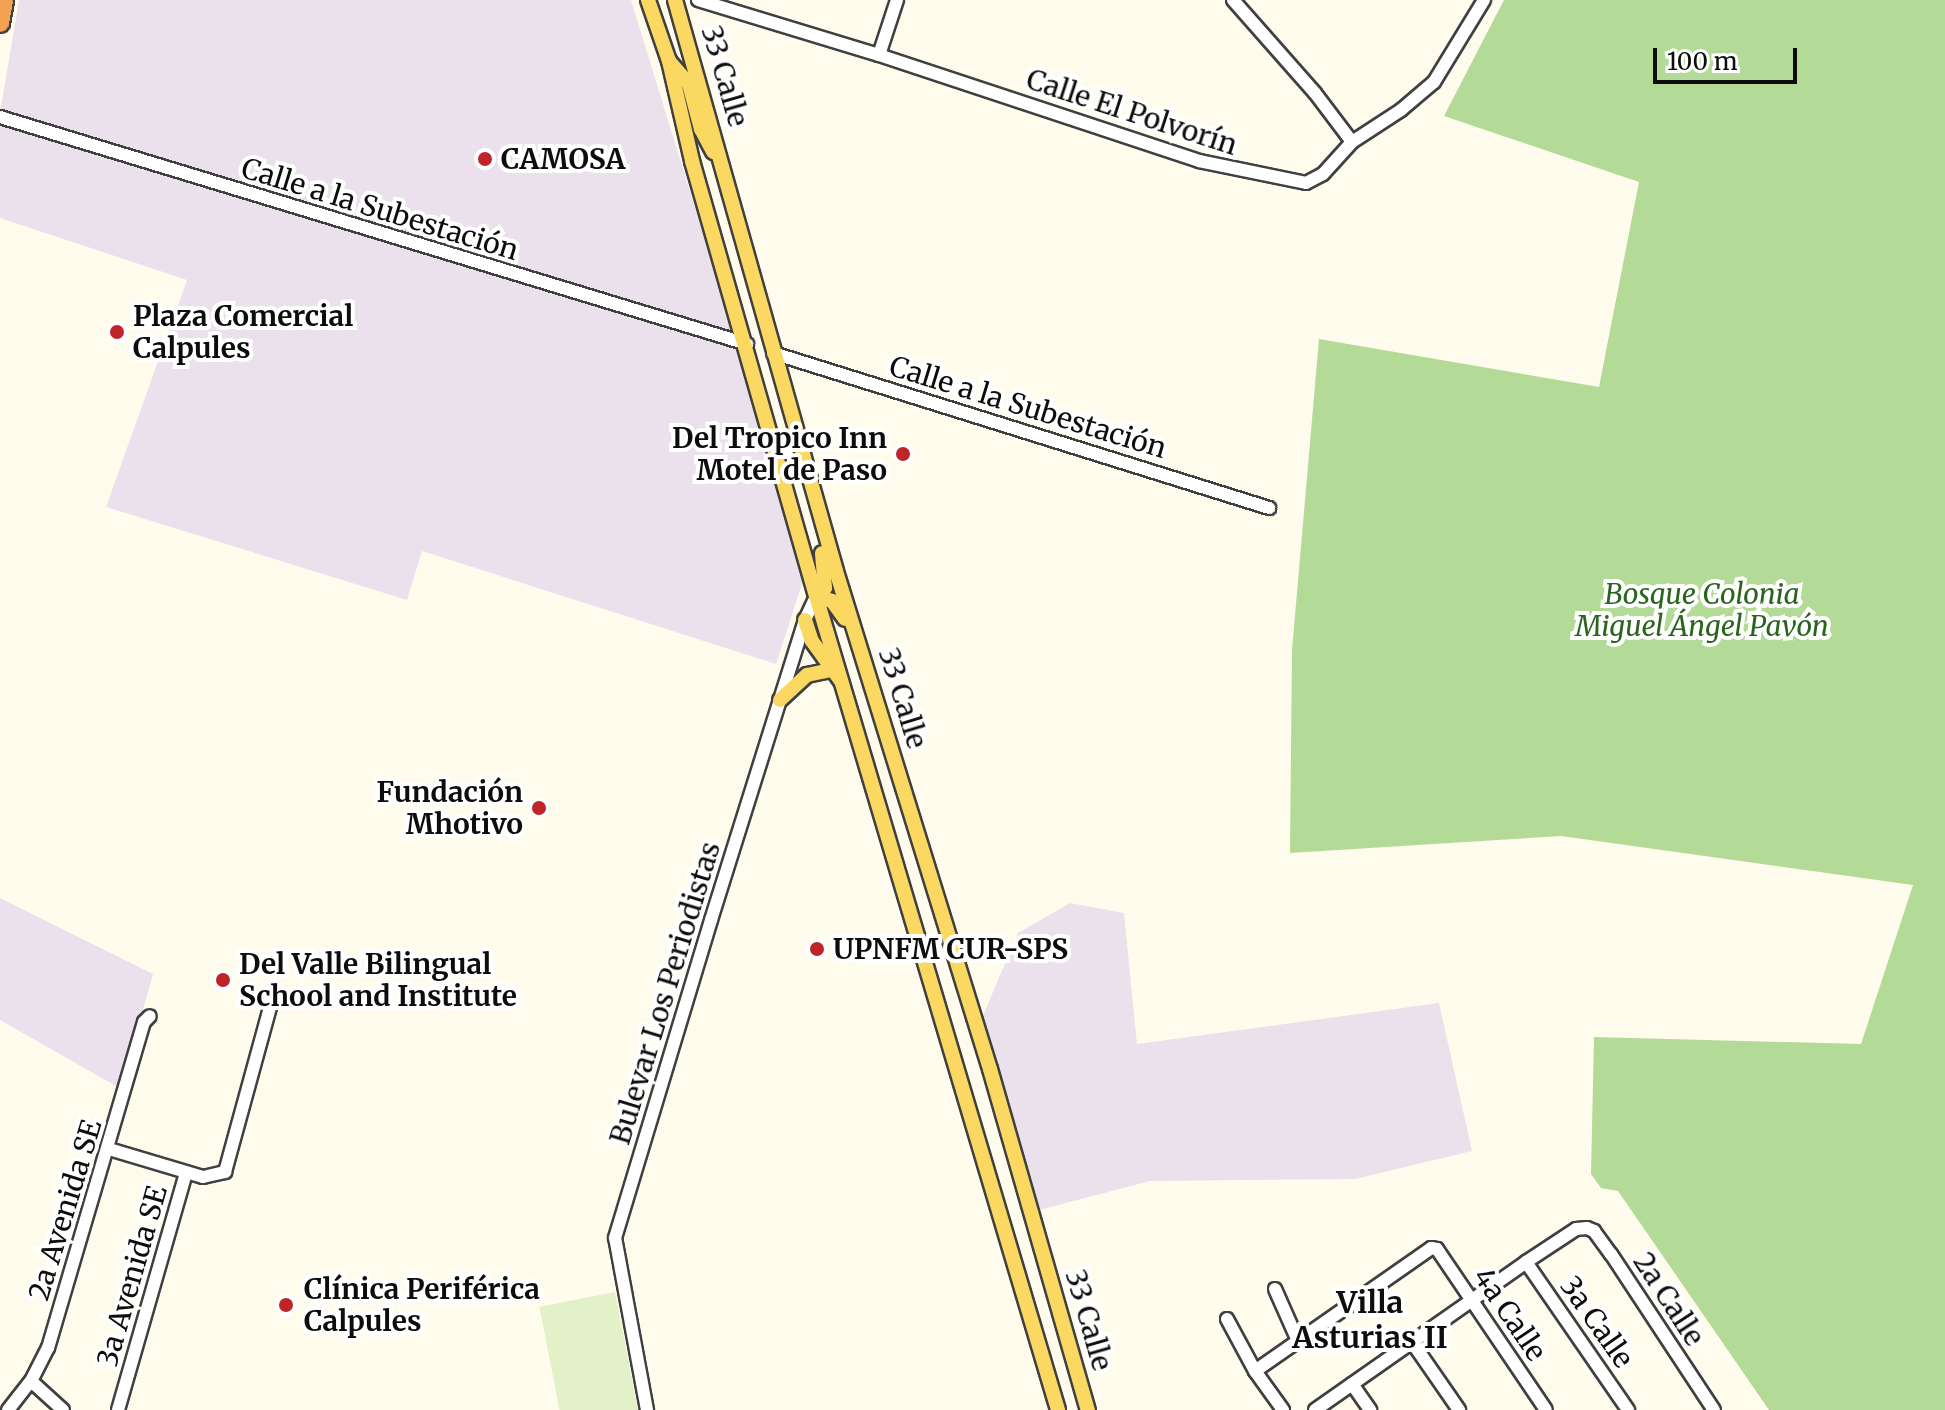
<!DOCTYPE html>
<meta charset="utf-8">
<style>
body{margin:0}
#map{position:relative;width:1945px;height:1410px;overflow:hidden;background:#fffced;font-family:Merriweather,serif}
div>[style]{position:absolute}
.industrial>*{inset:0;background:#ebe1ec}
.forest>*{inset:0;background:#b3da96}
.pitch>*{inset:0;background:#e2f1c8;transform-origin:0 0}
.roads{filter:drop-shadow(2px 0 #404040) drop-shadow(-2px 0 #404040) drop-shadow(0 2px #404040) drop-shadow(0 -2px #404040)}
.minor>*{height:12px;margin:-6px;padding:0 6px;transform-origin:6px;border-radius:6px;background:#fff}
.major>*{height:14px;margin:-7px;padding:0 7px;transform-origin:7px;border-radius:7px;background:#fad862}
.highway>*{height:18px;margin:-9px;padding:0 9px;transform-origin:9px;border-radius:9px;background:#f5a154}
.dots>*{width:22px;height:22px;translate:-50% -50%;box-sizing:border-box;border:4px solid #fff;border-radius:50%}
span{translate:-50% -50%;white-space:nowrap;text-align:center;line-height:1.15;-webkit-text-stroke:8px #fff;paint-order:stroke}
.street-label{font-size:28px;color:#0d0d0d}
.poi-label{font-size:28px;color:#0d0d0d;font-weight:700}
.left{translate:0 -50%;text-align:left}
.right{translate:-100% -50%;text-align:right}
.park-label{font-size:28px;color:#2a651d;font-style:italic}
.neighbourhood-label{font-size:30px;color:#0d0d0d;font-weight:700}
.scale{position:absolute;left:1653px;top:48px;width:144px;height:36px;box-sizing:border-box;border:4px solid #0d0d0d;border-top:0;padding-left:10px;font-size:24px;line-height:28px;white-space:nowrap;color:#0d0d0d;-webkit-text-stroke:6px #fff;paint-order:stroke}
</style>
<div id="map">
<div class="industrial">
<div style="clip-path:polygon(19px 0,631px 0,733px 331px,803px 581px,776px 664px,422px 551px,407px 600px,106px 507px,187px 280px,0 218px,0 113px)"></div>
<div style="clip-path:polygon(0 898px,153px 974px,121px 1089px,0 1020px)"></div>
<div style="clip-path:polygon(1070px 903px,1124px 913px,1137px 1044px,1439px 1003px,1472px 1151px,1355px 1179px,1150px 1181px,1039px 1210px,976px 1032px,1018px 933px)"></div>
</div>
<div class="forest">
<div style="clip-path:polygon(1504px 0,1945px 0,1945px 1410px,1769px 1410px,1618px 1191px,1601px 1188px,1591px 1174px,1594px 1037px,1861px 1044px,1913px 885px,1561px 836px,1290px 853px,1292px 650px,1319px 339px,1599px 387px,1639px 182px,1444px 116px)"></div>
</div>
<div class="pitch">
<div style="left:615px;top:1292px;width:120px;height:77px;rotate:79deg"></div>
</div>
<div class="roads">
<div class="minor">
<div style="left:698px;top:0;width:189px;rotate:16.9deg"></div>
<div style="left:879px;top:55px;width:337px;rotate:18.3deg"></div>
<div style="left:1199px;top:161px;width:109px;rotate:11.6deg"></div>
<div style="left:1306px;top:183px;width:19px;rotate:-28deg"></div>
<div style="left:1323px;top:174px;width:43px;rotate:-47.8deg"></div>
<div style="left:1352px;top:142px;width:59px;rotate:-33.1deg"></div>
<div style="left:1401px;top:110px;width:43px;rotate:-40.3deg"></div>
<div style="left:1434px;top:82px;width:96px;rotate:-58.6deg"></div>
<div style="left:1233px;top:0;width:124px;rotate:48.6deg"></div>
<div style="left:1315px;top:93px;width:61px;rotate:52.9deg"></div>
<div style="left:879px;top:55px;width:58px;rotate:-71.9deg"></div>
<div style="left:0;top:117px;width:781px;rotate:16.9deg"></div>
<div style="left:773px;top:353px;width:520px;rotate:17.35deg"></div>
<div style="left:109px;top:1149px;width:98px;rotate:16.6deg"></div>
<div style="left:203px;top:1177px;width:23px;rotate:-13deg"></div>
<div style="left:225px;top:1172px;width:171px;rotate:-74.7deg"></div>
<div style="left:1526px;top:1262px;width:180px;rotate:55.4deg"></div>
<div style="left:1275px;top:1289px;width:57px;rotate:66.1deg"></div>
<div style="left:1227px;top:1319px;width:59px;rotate:61.7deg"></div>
<div style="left:1255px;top:1371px;width:48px;rotate:54.3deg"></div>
<div style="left:1412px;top:1342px;width:83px;rotate:55.3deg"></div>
<div style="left:1255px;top:1371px;width:215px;rotate:-34.9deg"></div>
<div style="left:1431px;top:1248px;width:6px;rotate:9deg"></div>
<div style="left:1437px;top:1249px;width:194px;rotate:55.9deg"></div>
<div style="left:31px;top:1381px;width:43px;rotate:42.2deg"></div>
<div style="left:1352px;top:1384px;width:32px;rotate:55deg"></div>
<div style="left:8px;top:1410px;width:37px;rotate:-52deg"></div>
<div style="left:31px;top:1381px;width:37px;rotate:-63deg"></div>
<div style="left:48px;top:1348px;width:340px;rotate:-73.6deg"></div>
<div style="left:144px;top:1022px;width:8px;rotate:-45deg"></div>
<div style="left:118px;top:1410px;width:247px;rotate:-74deg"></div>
<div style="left:647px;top:1410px;width:175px;rotate:-100.5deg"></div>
<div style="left:615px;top:1238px;width:332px;rotate:-73.2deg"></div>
<div style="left:711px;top:920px;width:314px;rotate:-72.6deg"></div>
<div style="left:805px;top:620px;width:26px;rotate:-65deg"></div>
<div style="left:1315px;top:1410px;width:258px;rotate:-35deg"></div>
<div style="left:1526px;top:1262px;width:60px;rotate:-33.4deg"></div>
<div style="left:1576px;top:1229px;width:11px;rotate:-5deg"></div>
<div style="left:1587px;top:1228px;width:8px;rotate:23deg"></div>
<div style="left:1594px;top:1231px;width:29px;rotate:54deg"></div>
<div style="left:1611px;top:1254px;width:187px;rotate:56.6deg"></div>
</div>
<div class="major">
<div style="left:648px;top:0;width:65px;rotate:71deg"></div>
<div style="left:669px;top:61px;width:103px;rotate:77deg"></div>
<div style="left:692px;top:161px;width:452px;rotate:74.1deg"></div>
<div style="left:816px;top:596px;width:849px;rotate:73.44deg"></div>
<div style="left:675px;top:0;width:593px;rotate:74.25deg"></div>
<div style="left:836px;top:571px;width:521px;rotate:72.82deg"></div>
<div style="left:990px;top:1069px;width:355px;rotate:74deg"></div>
<div style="left:669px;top:61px;width:30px;rotate:49deg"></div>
<div style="left:689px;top:84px;width:47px;rotate:75.1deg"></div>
<div style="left:701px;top:129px;width:26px;rotate:62deg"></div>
<div style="left:816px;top:596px;width:17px;rotate:17deg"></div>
<div style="left:832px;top:601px;width:22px;rotate:54deg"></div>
<div style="left:816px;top:596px;width:12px;rotate:-42deg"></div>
<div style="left:825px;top:588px;width:35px;rotate:-95deg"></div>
<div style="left:805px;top:620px;width:22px;rotate:72deg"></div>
<div style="left:812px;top:641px;width:49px;rotate:54.1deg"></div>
<div style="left:780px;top:700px;width:37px;rotate:-43deg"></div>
<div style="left:807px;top:675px;width:25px;rotate:-12deg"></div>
</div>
<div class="highway">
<div style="left:0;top:23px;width:23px;rotate:-80deg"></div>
</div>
</div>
<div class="dots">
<div style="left:485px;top:159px;background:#be2428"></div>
<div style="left:117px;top:332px;background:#be2428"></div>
<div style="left:903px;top:454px;background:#be2428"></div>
<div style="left:539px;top:808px;background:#be2428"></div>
<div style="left:817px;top:949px;background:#be2428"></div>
<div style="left:223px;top:980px;background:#be2428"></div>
<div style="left:286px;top:1305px;background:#be2428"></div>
</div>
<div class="street-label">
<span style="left:725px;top:76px;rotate:74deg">33 Calle</span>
<span style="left:1132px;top:112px;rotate:18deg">Calle El Polvorín</span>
<span style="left:380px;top:209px;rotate:17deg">Calle a la Subestación</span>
<span style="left:1028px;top:407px;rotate:17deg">Calle a la Subestación</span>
<span style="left:903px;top:698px;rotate:73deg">33 Calle</span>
<span style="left:665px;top:993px;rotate:-73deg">Bulevar Los Periodistas</span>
<span style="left:65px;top:1210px;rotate:-73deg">2a Avenida SE</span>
<span style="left:132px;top:1276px;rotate:-74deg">3a Avenida SE</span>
<span style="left:1669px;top:1299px;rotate:57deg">2a Calle</span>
<span style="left:1510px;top:1314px;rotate:56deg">4a Calle</span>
<span style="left:1089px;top:1320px;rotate:74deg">33 Calle</span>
<span style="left:1597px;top:1322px;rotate:55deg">3a Calle</span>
</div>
<div class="poi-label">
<span class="left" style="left:501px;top:159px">CAMOSA</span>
<span class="left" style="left:133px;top:332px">Plaza Comercial<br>Calpules</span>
<span class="right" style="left:887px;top:454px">Del Tropico Inn<br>Motel de Paso</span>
<span class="right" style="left:523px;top:808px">Fundación<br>Mhotivo</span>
<span class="left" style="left:833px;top:949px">UPNFM CUR-SPS</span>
<span class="left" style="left:239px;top:980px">Del Valle Bilingual<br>School and Institute</span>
<span class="left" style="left:304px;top:1305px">Clínica Periférica<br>Calpules</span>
</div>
<div class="park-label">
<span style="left:1702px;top:610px">Bosque Colonia<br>Miguel Ángel Pavón</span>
</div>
<div class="neighbourhood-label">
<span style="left:1370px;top:1319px">Villa<br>Asturias II</span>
</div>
<div class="scale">100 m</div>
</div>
